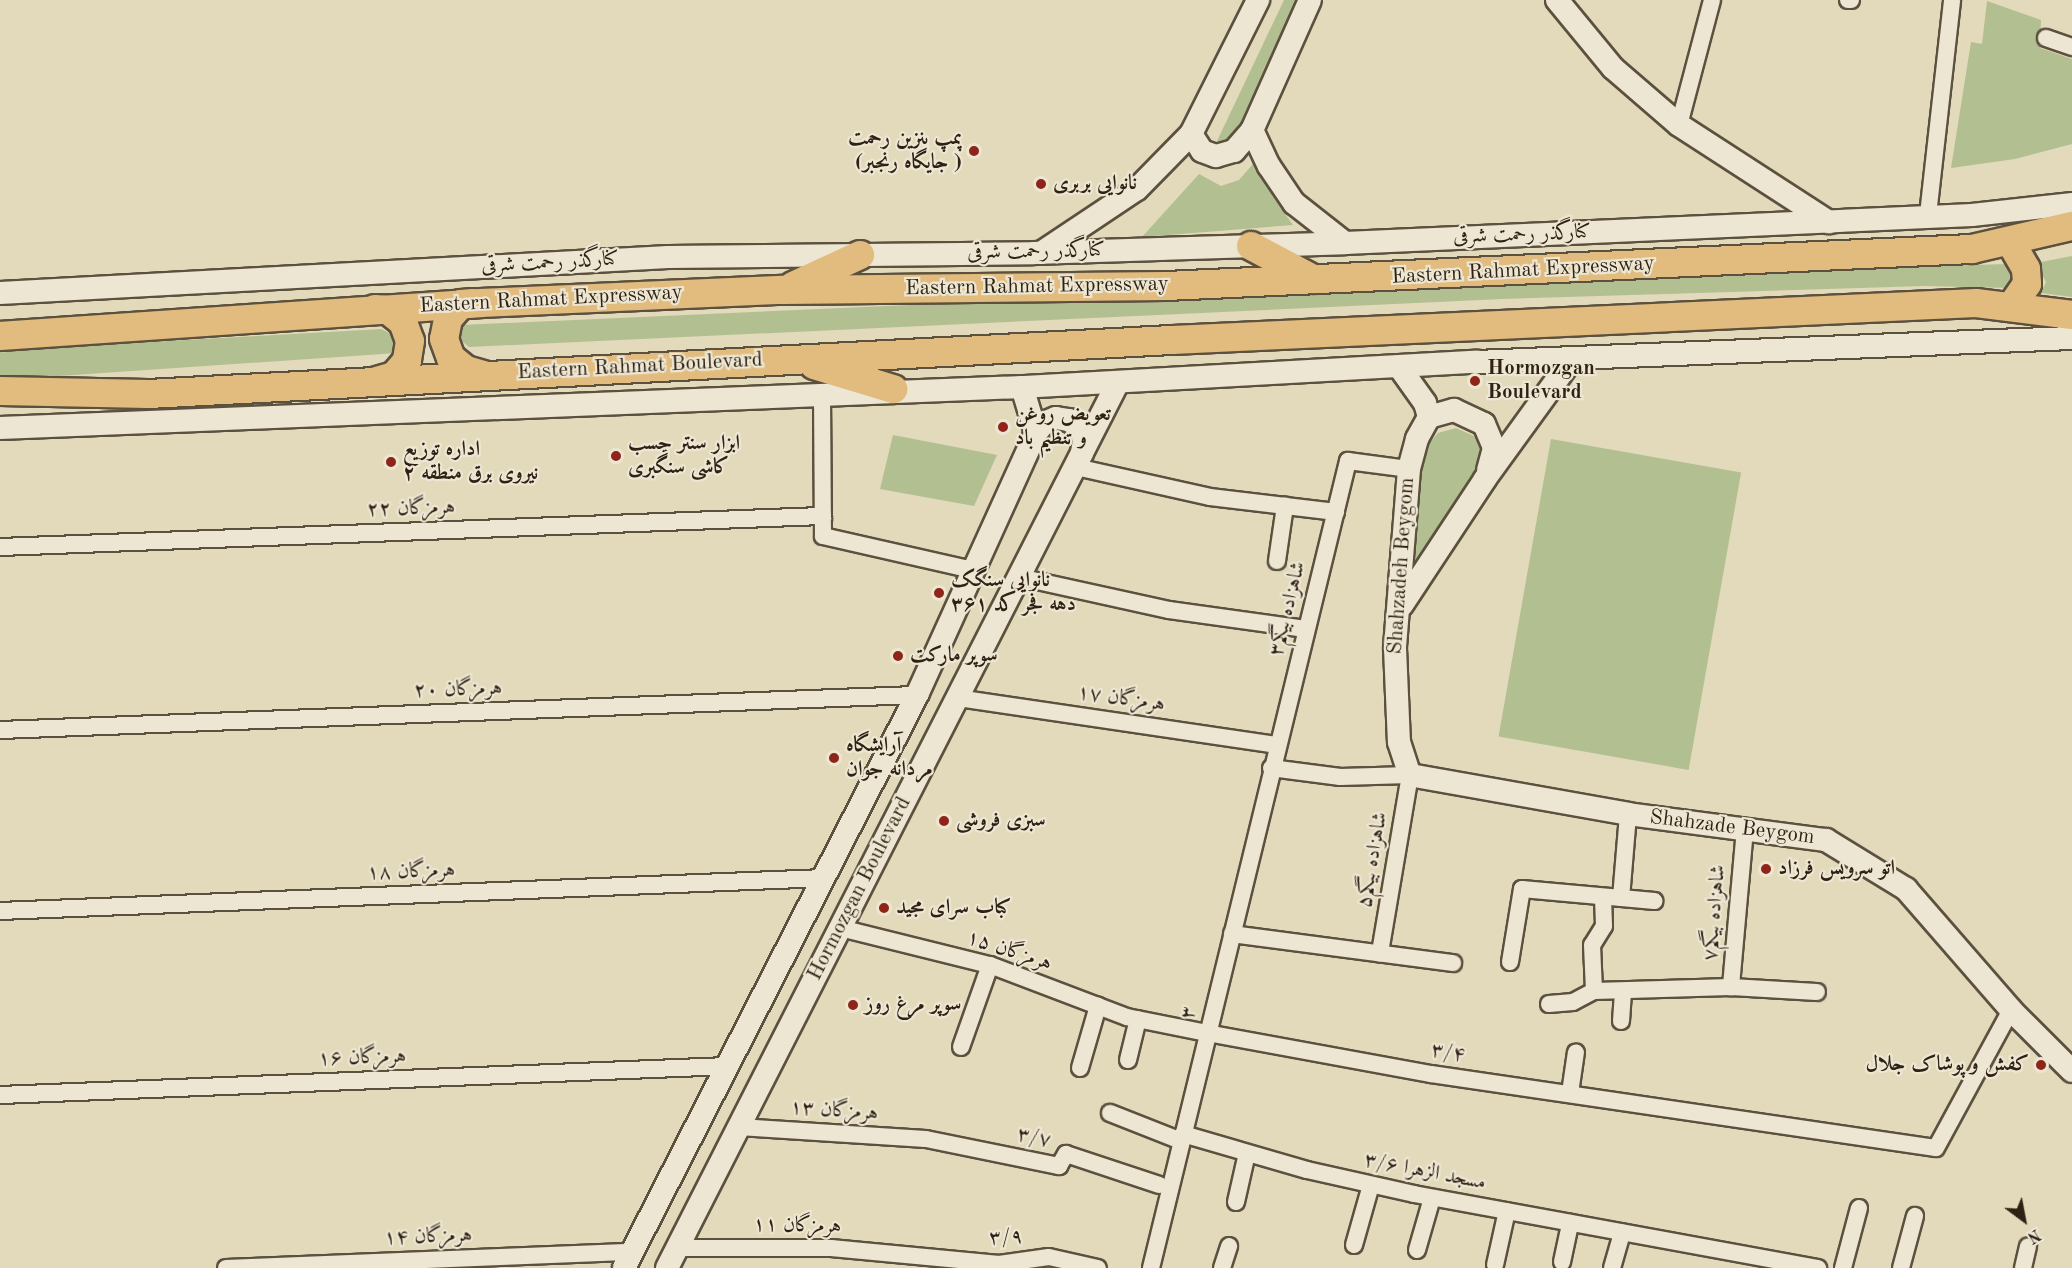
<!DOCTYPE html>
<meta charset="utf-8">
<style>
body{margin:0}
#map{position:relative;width:2072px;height:1268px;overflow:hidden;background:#e3d9bb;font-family:"Old Standard TT",Amiri,serif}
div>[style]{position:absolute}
.green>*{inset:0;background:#b2bf91;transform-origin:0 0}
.roads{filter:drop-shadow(2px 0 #5c503e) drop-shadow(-2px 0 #5c503e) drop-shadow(0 2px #5c503e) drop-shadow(0 -2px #5c503e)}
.street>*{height:16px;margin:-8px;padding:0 8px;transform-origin:8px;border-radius:8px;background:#ede6d3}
.secondary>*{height:22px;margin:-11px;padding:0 11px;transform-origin:11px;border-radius:11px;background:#ede6d3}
.highway>*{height:28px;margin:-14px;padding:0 14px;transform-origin:14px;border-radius:14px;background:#e2bc7e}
.dots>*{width:16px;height:16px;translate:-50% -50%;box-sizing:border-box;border:3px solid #ede6d3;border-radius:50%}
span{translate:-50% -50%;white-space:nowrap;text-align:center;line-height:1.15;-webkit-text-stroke:4.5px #ede6d3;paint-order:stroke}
.poi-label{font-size:21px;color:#2f2214;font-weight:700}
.right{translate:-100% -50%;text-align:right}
.left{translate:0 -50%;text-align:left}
.street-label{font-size:21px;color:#2f2214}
.north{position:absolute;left:1994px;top:1190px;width:60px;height:60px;-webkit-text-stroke:4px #ede6d3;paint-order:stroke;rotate:148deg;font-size:16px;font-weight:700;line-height:24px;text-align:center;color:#2f2214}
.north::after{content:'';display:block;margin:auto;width:21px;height:27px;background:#2f2214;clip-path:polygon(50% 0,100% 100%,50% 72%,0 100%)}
</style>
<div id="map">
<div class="green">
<div style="clip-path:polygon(1284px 0,1303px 0,1249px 114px,1224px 145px,1217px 141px)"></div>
<div style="clip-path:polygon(1987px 1px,2041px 20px,2040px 48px,2072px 59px,2072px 144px,2015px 159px,1951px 168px,1971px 42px,1982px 44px)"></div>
<div style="clip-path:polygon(1258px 158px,1273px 197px,1293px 225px,1142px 237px,1199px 174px,1221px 186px,1239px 180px)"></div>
<div style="clip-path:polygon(2072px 256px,2072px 297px,2041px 293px,2046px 282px,2036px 263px)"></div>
<div style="clip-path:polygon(2008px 264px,2016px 278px,2010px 288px,1924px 286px,1502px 299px,469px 347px,457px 337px,461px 325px,1496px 279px)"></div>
<div style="clip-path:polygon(381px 329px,399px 338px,397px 353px,0 380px,0 353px,27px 349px)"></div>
<div style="clip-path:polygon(1456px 428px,1476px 437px,1482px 448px,1481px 463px,1473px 482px,1411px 576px,1419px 476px,1427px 446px,1438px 433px)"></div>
<div style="clip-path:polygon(893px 435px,997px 455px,974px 506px,880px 489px)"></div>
<div style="left:1551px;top:439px;width:193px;height:302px;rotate:10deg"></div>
</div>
<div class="roads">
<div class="street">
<div style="left:1848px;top:0;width:3px"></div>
<div style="left:2046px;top:38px;width:28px;rotate:19deg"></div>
<div style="left:1679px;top:125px;width:129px;rotate:-75.2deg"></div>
<div style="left:1928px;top:215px;width:216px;rotate:-83.6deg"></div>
<div style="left:822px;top:394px;width:142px;rotate:89.6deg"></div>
<div style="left:823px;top:536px;width:154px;rotate:12.8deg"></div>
<div style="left:1076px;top:467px;width:137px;rotate:12.6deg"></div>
<div style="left:1210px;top:497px;width:127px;rotate:6.8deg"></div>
<div style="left:0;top:547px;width:824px;rotate:-2.16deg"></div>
<div style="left:1277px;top:561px;width:56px;rotate:-81.7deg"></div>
<div style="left:1019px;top:577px;width:154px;rotate:12.4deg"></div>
<div style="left:1169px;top:610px;width:138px;rotate:7.9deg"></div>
<div style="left:958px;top:698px;width:322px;rotate:8.4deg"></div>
<div style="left:0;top:730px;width:918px;rotate:-2.19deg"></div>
<div style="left:1271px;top:768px;width:70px;rotate:7.4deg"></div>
<div style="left:1340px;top:777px;width:70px;rotate:-1.6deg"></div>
<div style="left:1410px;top:775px;width:181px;rotate:99.6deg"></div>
<div style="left:1745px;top:829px;width:159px;rotate:95.1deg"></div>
<div style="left:1731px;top:987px;width:86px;rotate:3.3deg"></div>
<div style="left:1603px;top:897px;width:29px;rotate:88deg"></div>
<div style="left:1604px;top:926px;width:22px;rotate:122deg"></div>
<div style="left:1592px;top:945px;width:46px;rotate:87.5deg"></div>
<div style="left:1594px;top:991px;width:137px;rotate:-1.7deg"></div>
<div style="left:1621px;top:898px;width:84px;rotate:-85.2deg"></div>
<div style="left:0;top:911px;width:825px;rotate:-2.29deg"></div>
<div style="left:840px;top:928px;width:154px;rotate:13.9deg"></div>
<div style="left:990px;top:965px;width:147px;rotate:20.8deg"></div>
<div style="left:1127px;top:1017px;width:82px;rotate:11.3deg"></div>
<div style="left:1207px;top:1033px;width:228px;rotate:10.4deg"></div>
<div style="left:1431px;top:1074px;width:510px;rotate:8.34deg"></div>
<div style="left:1936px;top:1148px;width:157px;rotate:-61.5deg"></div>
<div style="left:1232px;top:934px;width:223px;rotate:7.5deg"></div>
<div style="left:1510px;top:962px;width:74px;rotate:-80.7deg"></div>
<div style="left:1522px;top:889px;width:133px;rotate:5.2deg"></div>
<div style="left:1549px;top:1004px;width:24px;rotate:-5deg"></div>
<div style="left:1573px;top:1002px;width:24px;rotate:-28deg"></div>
<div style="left:1621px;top:1021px;width:30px;rotate:-86deg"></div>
<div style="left:961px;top:1047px;width:87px;rotate:-70.5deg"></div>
<div style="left:1128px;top:1060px;width:42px;rotate:-76.3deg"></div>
<div style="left:1080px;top:1068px;width:65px;rotate:-73.8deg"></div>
<div style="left:1570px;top:1093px;width:41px;rotate:-81.7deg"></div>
<div style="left:0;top:1095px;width:728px;rotate:-2.28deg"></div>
<div style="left:1110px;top:1113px;width:76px;rotate:21.5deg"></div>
<div style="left:739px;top:1127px;width:187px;rotate:3.7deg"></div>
<div style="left:926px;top:1139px;width:136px;rotate:11.5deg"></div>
<div style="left:1059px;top:1166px;width:14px;rotate:-60deg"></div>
<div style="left:1066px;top:1154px;width:98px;rotate:18.4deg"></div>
<div style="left:1183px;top:1134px;width:129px;rotate:16.2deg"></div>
<div style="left:1307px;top:1170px;width:110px;rotate:12.6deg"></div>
<div style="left:1414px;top:1194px;width:411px;rotate:10.4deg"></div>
<div style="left:1236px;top:1202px;width:50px;rotate:-77.3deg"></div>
<div style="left:1354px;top:1245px;width:62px;rotate:-74.2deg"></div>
<div style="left:677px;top:1248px;width:154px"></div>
<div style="left:831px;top:1248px;width:169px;rotate:5.4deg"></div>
<div style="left:999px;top:1264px;width:50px;rotate:-8deg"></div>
<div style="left:1049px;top:1257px;width:50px;rotate:12.7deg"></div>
<div style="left:1417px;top:1250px;width:54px;rotate:-73.9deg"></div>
<div style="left:1562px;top:1262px;width:40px;rotate:-78deg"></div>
<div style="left:1495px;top:1265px;width:55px;rotate:-77.5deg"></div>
<div style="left:226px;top:1268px;width:406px;rotate:-2.3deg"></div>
<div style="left:1151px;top:1268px;width:831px;rotate:-76.28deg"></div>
<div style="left:1348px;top:461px;width:62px;rotate:7.5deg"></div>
<div style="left:1222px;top:1268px;width:23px;rotate:-72deg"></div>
<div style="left:1612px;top:1268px;width:37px;rotate:-74deg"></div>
<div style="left:1843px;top:1268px;width:62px;rotate:-75.1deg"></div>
<div style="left:1901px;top:1268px;width:54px;rotate:-74.9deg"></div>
<div style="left:2023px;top:1268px;width:22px;rotate:-77deg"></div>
</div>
<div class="secondary">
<div style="left:1310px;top:0;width:142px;rotate:114deg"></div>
<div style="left:1252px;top:130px;width:40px;rotate:65deg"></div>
<div style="left:1269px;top:166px;width:45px;rotate:56deg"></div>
<div style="left:1294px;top:203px;width:65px;rotate:38.1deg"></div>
<div style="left:1557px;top:0;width:88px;rotate:50.5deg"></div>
<div style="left:1613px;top:68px;width:87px;rotate:40.8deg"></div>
<div style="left:1679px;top:125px;width:179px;rotate:32.9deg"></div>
<div style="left:1191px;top:134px;width:20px;rotate:57deg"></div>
<div style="left:1202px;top:151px;width:15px;rotate:20deg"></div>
<div style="left:1216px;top:156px;width:19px;rotate:-16deg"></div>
<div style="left:1234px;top:151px;width:28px;rotate:-49deg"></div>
<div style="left:1041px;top:253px;width:115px;rotate:-33.7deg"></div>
<div style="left:1137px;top:189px;width:77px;rotate:-45.5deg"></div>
<div style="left:1191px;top:134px;width:150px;rotate:-63.4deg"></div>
<div style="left:0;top:293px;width:669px;rotate:-3.08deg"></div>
<div style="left:668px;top:257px;width:366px;rotate:-0.6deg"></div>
<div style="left:1034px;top:253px;width:311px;rotate:-1.8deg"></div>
<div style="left:1345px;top:243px;width:628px;rotate:-2.56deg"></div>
<div style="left:1972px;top:215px;width:101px;rotate:-6.3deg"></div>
<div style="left:1400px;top:368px;width:43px;rotate:54.5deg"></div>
<div style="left:1425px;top:403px;width:15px;rotate:74deg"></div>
<div style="left:1429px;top:417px;width:25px;rotate:119deg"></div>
<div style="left:1417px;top:439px;width:31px;rotate:105deg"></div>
<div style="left:1409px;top:469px;width:180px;rotate:94.5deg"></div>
<div style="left:1395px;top:648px;width:94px;rotate:87.6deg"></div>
<div style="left:1399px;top:742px;width:35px;rotate:72deg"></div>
<div style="left:1410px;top:775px;width:221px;rotate:10.1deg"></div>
<div style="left:1628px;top:814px;width:200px;rotate:7.5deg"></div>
<div style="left:1826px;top:840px;width:94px;rotate:31.5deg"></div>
<div style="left:1906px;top:889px;width:160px;rotate:49deg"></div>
<div style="left:2011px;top:1010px;width:86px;rotate:45deg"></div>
<div style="left:1429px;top:417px;width:26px;rotate:-16deg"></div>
<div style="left:1454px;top:410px;width:33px;rotate:25deg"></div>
<div style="left:1484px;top:424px;width:26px;rotate:67deg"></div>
<div style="left:1494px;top:448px;width:23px;rotate:105deg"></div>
<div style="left:0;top:428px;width:1023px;rotate:-2.3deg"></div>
<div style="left:1022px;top:387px;width:455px;rotate:-3.2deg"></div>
<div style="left:1476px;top:362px;width:596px;rotate:-2.31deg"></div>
<div style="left:1036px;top:433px;width:13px;rotate:-51deg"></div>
<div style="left:1044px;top:423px;width:13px;rotate:-23deg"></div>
<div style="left:1056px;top:418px;width:13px;rotate:9deg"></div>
<div style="left:1069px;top:420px;width:14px;rotate:36deg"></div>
<div style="left:1080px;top:428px;width:13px;rotate:72deg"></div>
<div style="left:1084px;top:440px;width:13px;rotate:99deg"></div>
<div style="left:1402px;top:605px;width:151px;rotate:-56.6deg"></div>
<div style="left:1485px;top:479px;width:148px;rotate:-54.1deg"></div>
<div style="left:624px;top:1268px;width:644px;rotate:-62.92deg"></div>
<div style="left:917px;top:695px;width:288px;rotate:-65.6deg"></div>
<div style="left:1036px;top:433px;width:48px;rotate:-106.9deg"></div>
<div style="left:667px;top:1268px;width:994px;rotate:-63.02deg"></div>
</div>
<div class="highway">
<div style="left:2010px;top:241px;width:32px;rotate:60deg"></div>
<div style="left:2026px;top:269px;width:15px;rotate:86deg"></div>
<div style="left:2027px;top:284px;width:28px;rotate:125deg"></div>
<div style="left:1251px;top:246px;width:70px;rotate:28deg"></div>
<div style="left:793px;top:286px;width:74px;rotate:-24.8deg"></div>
<div style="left:473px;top:303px;width:12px;rotate:175deg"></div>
<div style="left:461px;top:304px;width:20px;rotate:131deg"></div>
<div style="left:448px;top:319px;width:20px;rotate:101deg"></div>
<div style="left:444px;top:339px;width:20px;rotate:70deg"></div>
<div style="left:451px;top:358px;width:19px;rotate:39deg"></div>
<div style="left:466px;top:370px;width:19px;rotate:16deg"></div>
<div style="left:375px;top:309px;width:13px;rotate:4deg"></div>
<div style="left:388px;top:310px;width:19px;rotate:39deg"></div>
<div style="left:403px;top:322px;width:20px;rotate:70deg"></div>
<div style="left:410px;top:341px;width:20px;rotate:99deg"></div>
<div style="left:407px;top:361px;width:20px;rotate:131deg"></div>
<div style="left:394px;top:376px;width:18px;rotate:164deg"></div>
<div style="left:0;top:336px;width:481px;rotate:-3.9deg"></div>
<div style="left:480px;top:303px;width:303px;rotate:-2.5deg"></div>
<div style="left:783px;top:290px;width:383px;rotate:-0.6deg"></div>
<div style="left:1166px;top:286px;width:807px;rotate:-2.63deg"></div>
<div style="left:1972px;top:249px;width:103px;rotate:-13deg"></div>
<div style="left:814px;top:365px;width:83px;rotate:16.9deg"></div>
<div style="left:0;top:391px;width:148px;rotate:1.2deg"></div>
<div style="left:148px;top:394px;width:1025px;rotate:-3.02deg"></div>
<div style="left:1172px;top:340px;width:805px;rotate:-2.63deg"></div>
<div style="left:1976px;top:303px;width:97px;rotate:7.1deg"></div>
</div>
</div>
<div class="dots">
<div style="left:974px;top:151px;background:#8f2418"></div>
<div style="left:1041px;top:184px;background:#8f2418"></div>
<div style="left:1475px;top:381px;background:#8f2418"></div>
<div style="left:1003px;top:427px;background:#8f2418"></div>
<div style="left:616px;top:456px;background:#8f2418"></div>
<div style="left:391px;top:462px;background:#8f2418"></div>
<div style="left:939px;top:593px;background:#8f2418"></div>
<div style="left:898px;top:656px;background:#8f2418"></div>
<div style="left:834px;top:758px;background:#8f2418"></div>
<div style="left:944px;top:821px;background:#8f2418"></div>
<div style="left:1766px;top:869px;background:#8f2418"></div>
<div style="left:884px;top:908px;background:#8f2418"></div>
<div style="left:853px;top:1005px;background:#8f2418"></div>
<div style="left:2041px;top:1065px;background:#8f2418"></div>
</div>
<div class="poi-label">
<span class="right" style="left:962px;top:151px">پمپ بنزین رحمت<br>(جایگاه رنجبر )</span>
<span class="left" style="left:1053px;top:184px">نانوایی بربری</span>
<span class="left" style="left:1487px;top:381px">Hormozgan<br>Boulevard</span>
<span class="left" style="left:1015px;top:427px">تعویض روغن<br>و تنظیم باد</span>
<span class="left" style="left:628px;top:456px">ابزار سنتر چسب<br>کاشی سنگبری</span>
<span class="left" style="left:403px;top:462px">اداره توزیع<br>نیروی برق منطقه ۲</span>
<span class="left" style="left:951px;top:593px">نانوایی سنگک<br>دهه فجر کد ۳۶۱</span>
<span class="left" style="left:910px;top:656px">سوپر مارکت</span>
<span class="left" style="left:846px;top:758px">آرایشگاه<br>مردانه جوان</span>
<span class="left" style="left:956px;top:821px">سبزی فروشی</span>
<span class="left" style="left:1778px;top:869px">اتو سرویس فرزاد</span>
<span class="left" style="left:896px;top:908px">کباب سرای مجید</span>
<span class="left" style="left:865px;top:1005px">سوپر مرغ روز</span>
<span class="right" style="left:2029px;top:1065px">کفش و پوشاک جلال</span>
</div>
<div class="street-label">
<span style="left:1522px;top:235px;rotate:-2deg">کنارگذر رحمت شرقی</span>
<span style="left:1036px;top:252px;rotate:-1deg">کنارگذر رحمت شرقی</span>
<span style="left:550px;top:263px;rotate:-3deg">کنارگذر رحمت شرقی</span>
<span style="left:1523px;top:271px;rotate:-3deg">Eastern Rahmat Expressway</span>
<span style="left:1037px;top:287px;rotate:-1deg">Eastern Rahmat Expressway</span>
<span style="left:551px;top:300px;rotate:-3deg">Eastern Rahmat Expressway</span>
<span style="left:640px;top:367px;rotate:-3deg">Eastern Rahmat Boulevard</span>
<span style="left:411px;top:509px;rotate:-2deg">هرمزگان ۲۲</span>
<span style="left:1402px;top:566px;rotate:-86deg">Shahzadeh Beygom</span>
<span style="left:1288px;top:609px;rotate:-76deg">۳شاهزاده بیگم</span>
<span style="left:458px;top:690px;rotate:-2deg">هرمزگان ۲۰</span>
<span style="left:1121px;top:699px;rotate:8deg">هرمزگان ۱۷</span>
<span style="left:1732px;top:828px;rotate:7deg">Shahzade Beygom</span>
<span style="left:1373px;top:860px;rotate:-80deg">شاهزاده بیگم۵</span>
<span style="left:411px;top:872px;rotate:-2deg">هرمزگان ۱۸</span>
<span style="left:860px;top:889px;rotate:-63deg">Hormozgan Boulevard</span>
<span style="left:1715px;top:913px;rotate:-85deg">شاهزاده بیگم۷</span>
<span style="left:1009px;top:951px;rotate:18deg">هرمزگان ۱۵</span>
<span style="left:1189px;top:1013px;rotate:-76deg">۳</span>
<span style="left:1448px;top:1053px;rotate:9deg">۳/۴</span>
<span style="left:362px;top:1058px;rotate:-2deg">هرمزگان ۱۶</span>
<span style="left:834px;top:1111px;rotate:4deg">هرمزگان ۱۳</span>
<span style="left:1034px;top:1138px;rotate:12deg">۳/۷</span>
<span style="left:1425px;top:1172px;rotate:11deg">مسجد الزهرا ۳/۶</span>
<span style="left:797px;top:1226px;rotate:1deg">هرمزگان ۱۱</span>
<span style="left:428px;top:1237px;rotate:-2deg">هرمزگان ۱۴</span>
<span style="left:1006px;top:1238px;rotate:-3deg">۳/۹</span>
</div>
<div class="north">N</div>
</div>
